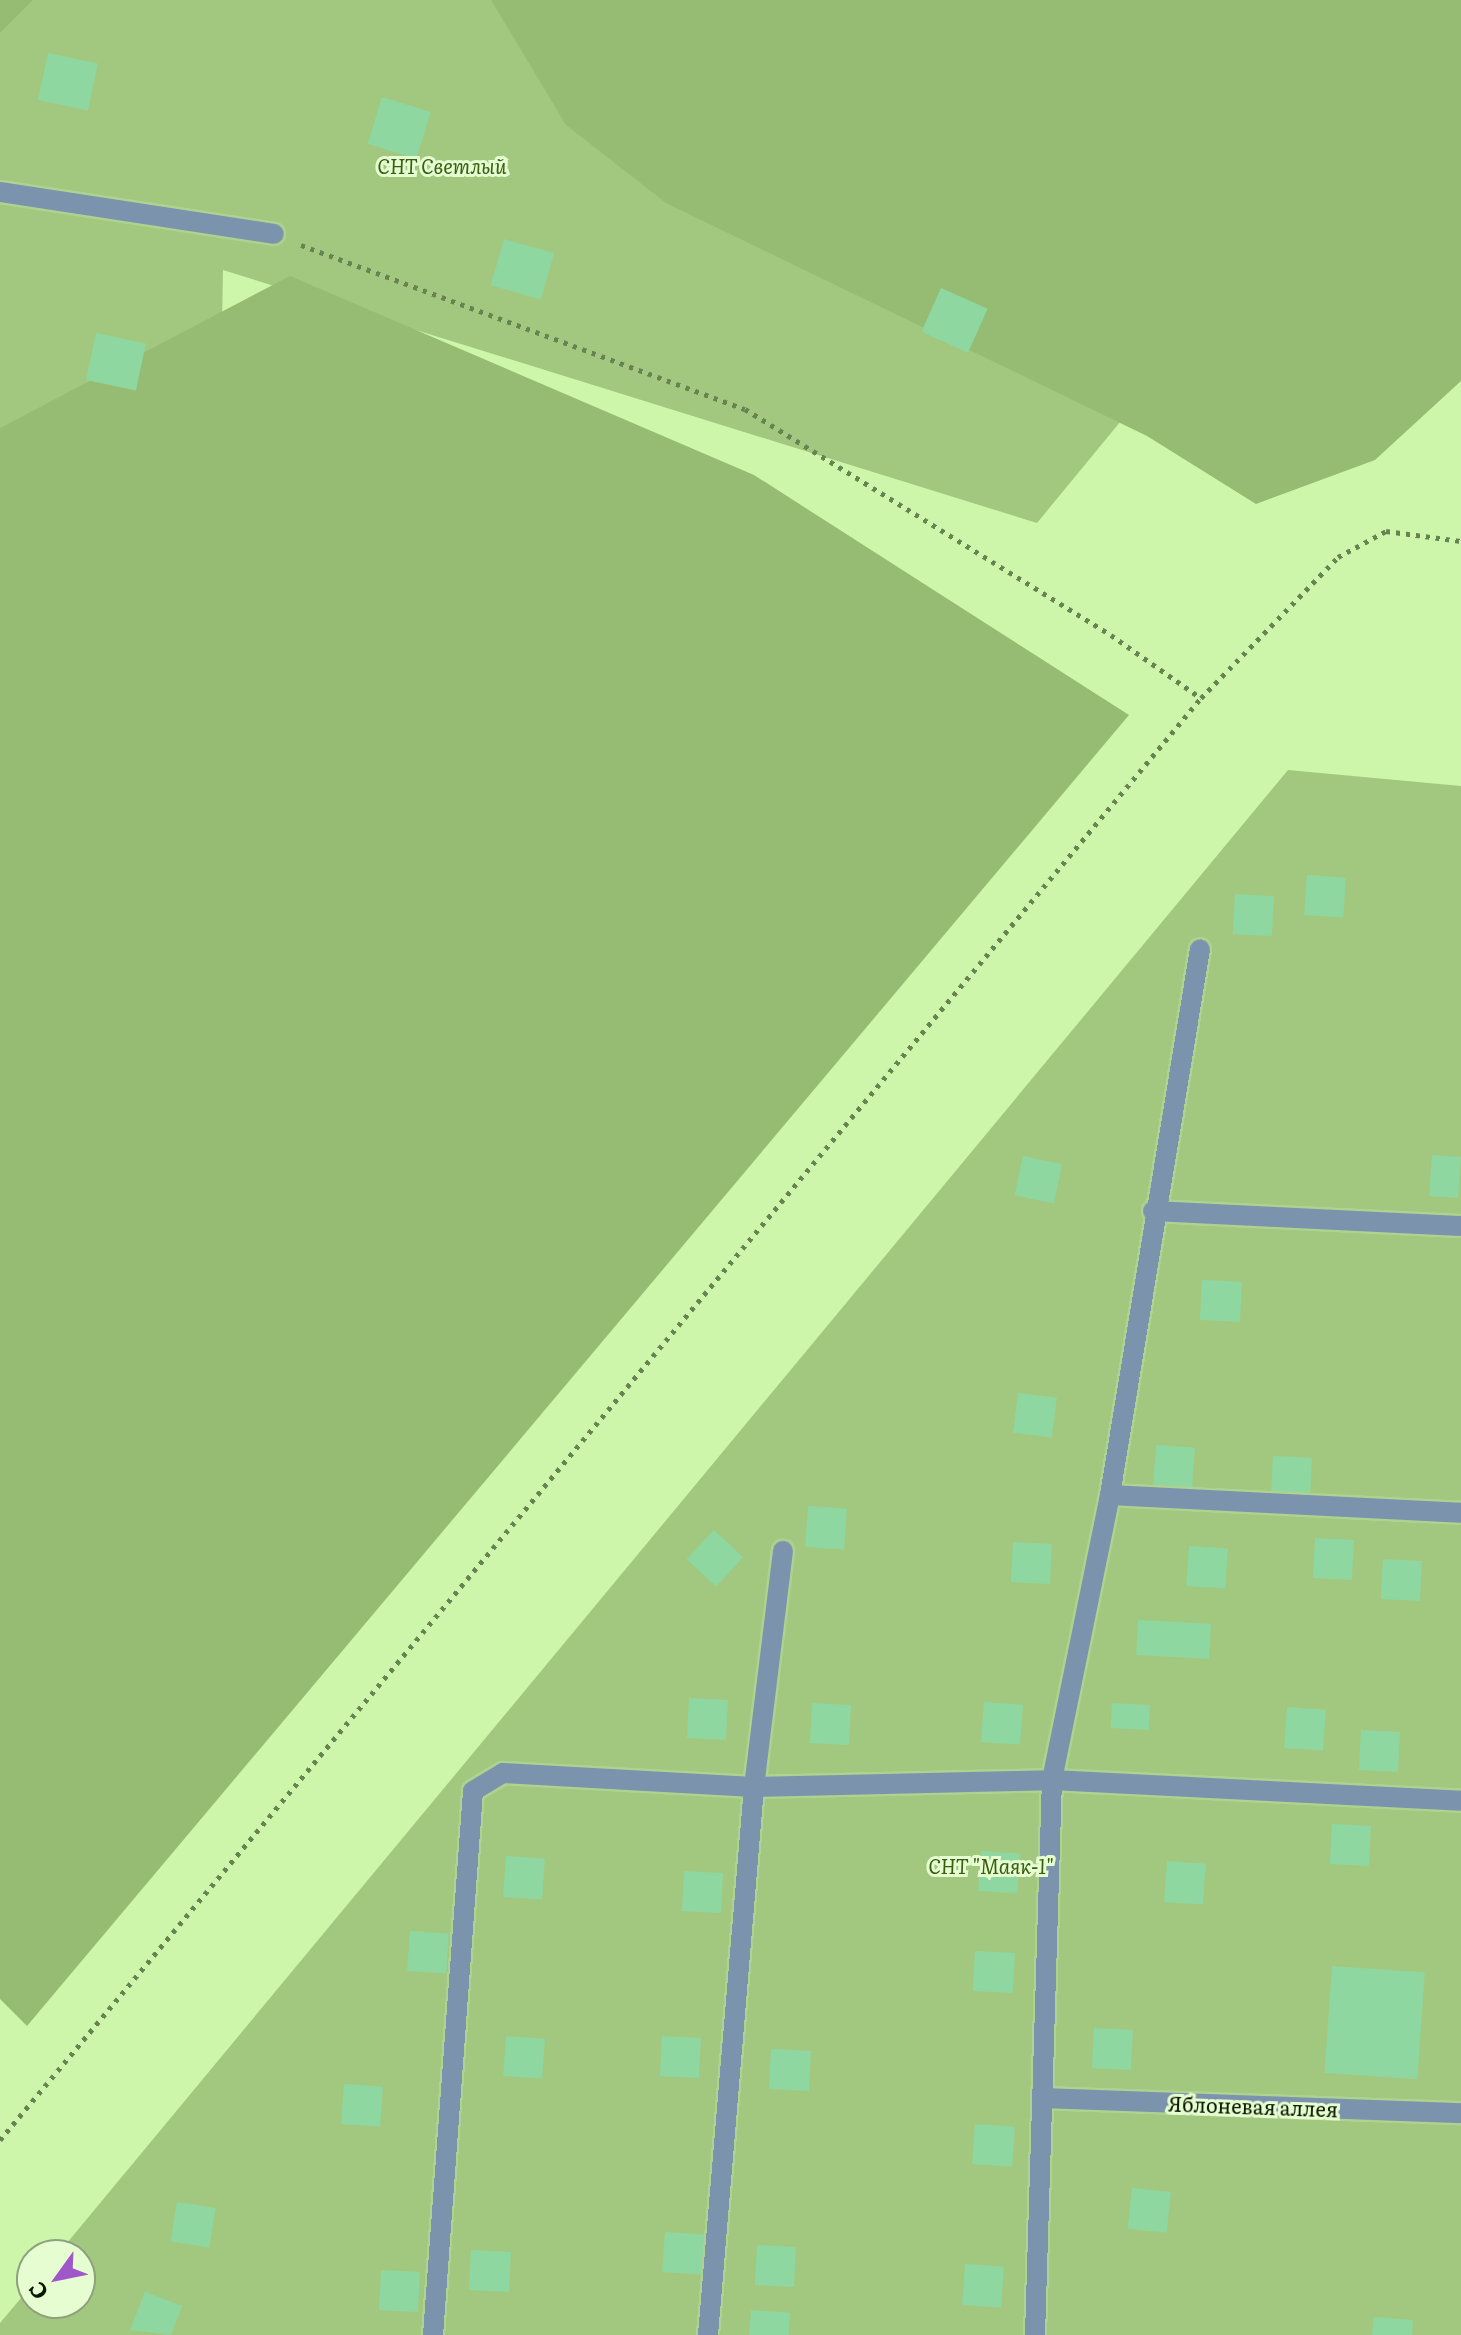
<!DOCTYPE html>
<meta charset="utf-8">
<style>
body{margin:0}
#map{position:relative;width:1461px;height:2335px;overflow:hidden;background:#cdf6aa;font-family:Literata,serif}
div>[style]{position:absolute}
.green>*{inset:0;background:#a2c880}
.forest>*{inset:0;background:#96bc74}
.building>*{inset:0;background:#8ed7a0;transform-origin:0 0}
.path>*{height:5px;margin-top:-2.5px;transform-origin:0;background:repeating-linear-gradient(90deg,#688352 0 4px,transparent 0 10px)}
.roads{filter:drop-shadow(2px 0 #aed28f) drop-shadow(-2px 0 #aed28f) drop-shadow(0 2px #aed28f) drop-shadow(0 -2px #aed28f)}
.minor>*{height:20px;margin:-10px;padding:0 10px;transform-origin:10px;border-radius:10px;background:#7c93ae}
span{translate:-50% -50%;white-space:nowrap;text-align:center;line-height:1.15;-webkit-text-stroke:6px #e5fdd0;paint-order:stroke}
.park-label{font-size:20px;color:#3b5d11;font-style:italic}
.street-label{font-size:20px;color:#091600}
.north{position:absolute;left:16px;top:2239px;width:80px;height:80px;box-sizing:border-box;background:#e5fdd0;border:2px solid #8da17d;border-radius:50%;rotate:237deg;font-size:22px;font-weight:700;line-height:32px;text-align:center;color:#091600}
.north::after{content:'';display:block;margin:auto;width:28px;height:36px;background:#9f57ca;clip-path:polygon(50% 0,100% 100%,50% 72%,0 100%)}
</style>
<div id="map">
<div class="green">
<div style="clip-path:polygon(0 0,552px 0,1139px 399px,1037px 523px,223px 270px,220px 443px,0 481px)"></div>
<div style="clip-path:polygon(1288px 770px,1461px 786px,1461px 2335px,0 2335px,0 2323px,32px 2285px,32px 2303px,80px 2303px,80px 2255px,57px 2255px)"></div>
</div>
<div class="forest">
<div style="clip-path:polygon(0 0,33px 0,0 33px)"></div>
<div style="clip-path:polygon(491px 0,1461px 0,1461px 381px,1375px 460px,1256px 504px,1147px 436px,666px 203px,566px 125px)"></div>
<div style="clip-path:polygon(290px 276px,754px 475px,1129px 715px,27px 2026px,0 1999px,0 428px)"></div>
</div>
<div class="building">
<div style="left:48px;top:53px;width:51px;height:48px;rotate:12deg"></div>
<div style="left:382px;top:97px;width:51px;height:49px;rotate:17deg"></div>
<div style="left:504px;top:239px;width:52px;height:48px;rotate:16deg"></div>
<div style="left:941px;top:288px;width:51px;height:48px;rotate:24deg"></div>
<div style="left:96px;top:333px;width:51px;height:48px;rotate:12deg"></div>
<div style="left:1307px;top:875px;width:39px;height:40px;rotate:4deg"></div>
<div style="left:1235px;top:894px;width:39px;height:40px;rotate:3deg"></div>
<div style="left:1432px;top:1155px;width:29px;height:41px;rotate:4deg"></div>
<div style="left:1023px;top:1156px;width:40px;height:40px;rotate:12deg"></div>
<div style="left:1202px;top:1280px;width:40px;height:40px;rotate:3deg"></div>
<div style="left:1018px;top:1393px;width:39px;height:40px;rotate:7deg"></div>
<div style="left:1156px;top:1445px;width:39px;height:40px;rotate:4deg"></div>
<div style="left:1273px;top:1456px;width:39px;height:40px;rotate:3deg"></div>
<div style="left:808px;top:1506px;width:39px;height:41px;rotate:4deg"></div>
<div style="left:714px;top:1530px;width:40px;height:40px;rotate:43deg"></div>
<div style="left:1315px;top:1538px;width:39px;height:40px;rotate:3deg"></div>
<div style="left:1013px;top:1542px;width:39px;height:40px;rotate:3deg"></div>
<div style="left:1189px;top:1546px;width:39px;height:40px;rotate:4deg"></div>
<div style="left:1383px;top:1559px;width:39px;height:40px;rotate:3deg"></div>
<div style="left:1138px;top:1620px;width:73px;height:35px;rotate:3deg"></div>
<div style="left:689px;top:1698px;width:39px;height:40px;rotate:3deg"></div>
<div style="left:984px;top:1702px;width:39px;height:40px;rotate:4deg"></div>
<div style="left:812px;top:1703px;width:39px;height:40px;rotate:3deg"></div>
<div style="left:1112px;top:1703px;width:38px;height:25px;rotate:3deg"></div>
<div style="left:1287px;top:1707px;width:39px;height:41px;rotate:4deg"></div>
<div style="left:1361px;top:1730px;width:39px;height:40px;rotate:3deg"></div>
<div style="left:1332px;top:1824px;width:39px;height:40px;rotate:3deg"></div>
<div style="left:981px;top:1851px;width:39px;height:40px;rotate:4deg"></div>
<div style="left:506px;top:1856px;width:39px;height:41px;rotate:4deg"></div>
<div style="left:1167px;top:1861px;width:39px;height:41px;rotate:4deg"></div>
<div style="left:684px;top:1871px;width:39px;height:40px;rotate:3deg"></div>
<div style="left:410px;top:1931px;width:39px;height:40px;rotate:4deg"></div>
<div style="left:975px;top:1951px;width:40px;height:40px;rotate:3deg"></div>
<div style="left:1332px;top:1966px;width:93px;height:107px;rotate:4deg"></div>
<div style="left:1094px;top:2028px;width:39px;height:40px;rotate:3deg"></div>
<div style="left:506px;top:2036px;width:39px;height:40px;rotate:4deg"></div>
<div style="left:662px;top:2036px;width:39px;height:40px;rotate:3deg"></div>
<div style="left:771px;top:2049px;width:40px;height:40px;rotate:3deg"></div>
<div style="left:344px;top:2084px;width:39px;height:40px;rotate:4deg"></div>
<div style="left:975px;top:2124px;width:40px;height:40px;rotate:4deg"></div>
<div style="left:1132px;top:2188px;width:39px;height:41px;rotate:6deg"></div>
<div style="left:177px;top:2202px;width:39px;height:40px;rotate:9deg"></div>
<div style="left:665px;top:2232px;width:40px;height:40px;rotate:4deg"></div>
<div style="left:757px;top:2245px;width:39px;height:40px;rotate:3deg"></div>
<div style="left:471px;top:2250px;width:40px;height:40px;rotate:3deg"></div>
<div style="left:965px;top:2264px;width:39px;height:41px;rotate:4deg"></div>
<div style="left:381px;top:2270px;width:39px;height:40px;rotate:3deg"></div>
<div style="clip-path:polygon(145px 2292px,182px 2306px,171px 2335px,130px 2330px)"></div>
<div style="left:751px;top:2310px;width:39px;height:25px;rotate:4deg"></div>
<div style="clip-path:polygon(1374px 2317px,1413px 2320px,1412px 2335px,1372px 2335px)"></div>
</div>
<div class="path">
<div style="left:301px;top:245px;width:473px;rotate:20.3deg"></div>
<div style="left:745px;top:409px;width:430px;rotate:31.7deg"></div>
<div style="left:1111px;top:635px;width:110px;rotate:35deg"></div>
<div style="left:0;top:2140px;width:1877px;rotate:-50.21deg"></div>
<div style="left:1201px;top:698px;width:197px;rotate:-45.8deg"></div>
<div style="left:1338px;top:557px;width:55px;rotate:-28.4deg"></div>
<div style="left:1386px;top:531px;width:76px;rotate:7.6deg"></div>
</div>
<div class="roads">
<div class="minor">
<div style="left:0;top:192px;width:277px;rotate:8.7deg"></div>
<div style="left:1153px;top:1211px;width:308px;rotate:2.8deg"></div>
<div style="left:1110px;top:1495px;width:351px;rotate:2.9deg"></div>
<div style="left:1045px;top:2098px;width:416px;rotate:2.1deg"></div>
<div style="left:433px;top:2335px;width:545px;rotate:-85.79deg"></div>
<div style="left:473px;top:1791px;width:35px;rotate:-31deg"></div>
<div style="left:503px;top:1773px;width:251px;rotate:3.2deg"></div>
<div style="left:754px;top:1787px;width:298px;rotate:-1.3deg"></div>
<div style="left:1052px;top:1780px;width:410px;rotate:2.9deg"></div>
<div style="left:708px;top:2335px;width:550px;rotate:-85.2deg"></div>
<div style="left:754px;top:1787px;width:238px;rotate:-83deg"></div>
<div style="left:1035px;top:2335px;width:555px;rotate:-88.25deg"></div>
<div style="left:1052px;top:1780px;width:291px;rotate:-78.5deg"></div>
<div style="left:1110px;top:1495px;width:553px;rotate:-80.64deg"></div>
</div>
</div>
<div class="park-label">
<span style="left:442px;top:165px">СНТ Светлый</span>
<span style="left:991px;top:1865px">СНТ "Маяк-1"</span>
</div>
<div class="street-label">
<span style="left:1253px;top:2106px;rotate:2deg">Яблоневая аллея</span>
</div>
<div class="north">С</div>
</div>
